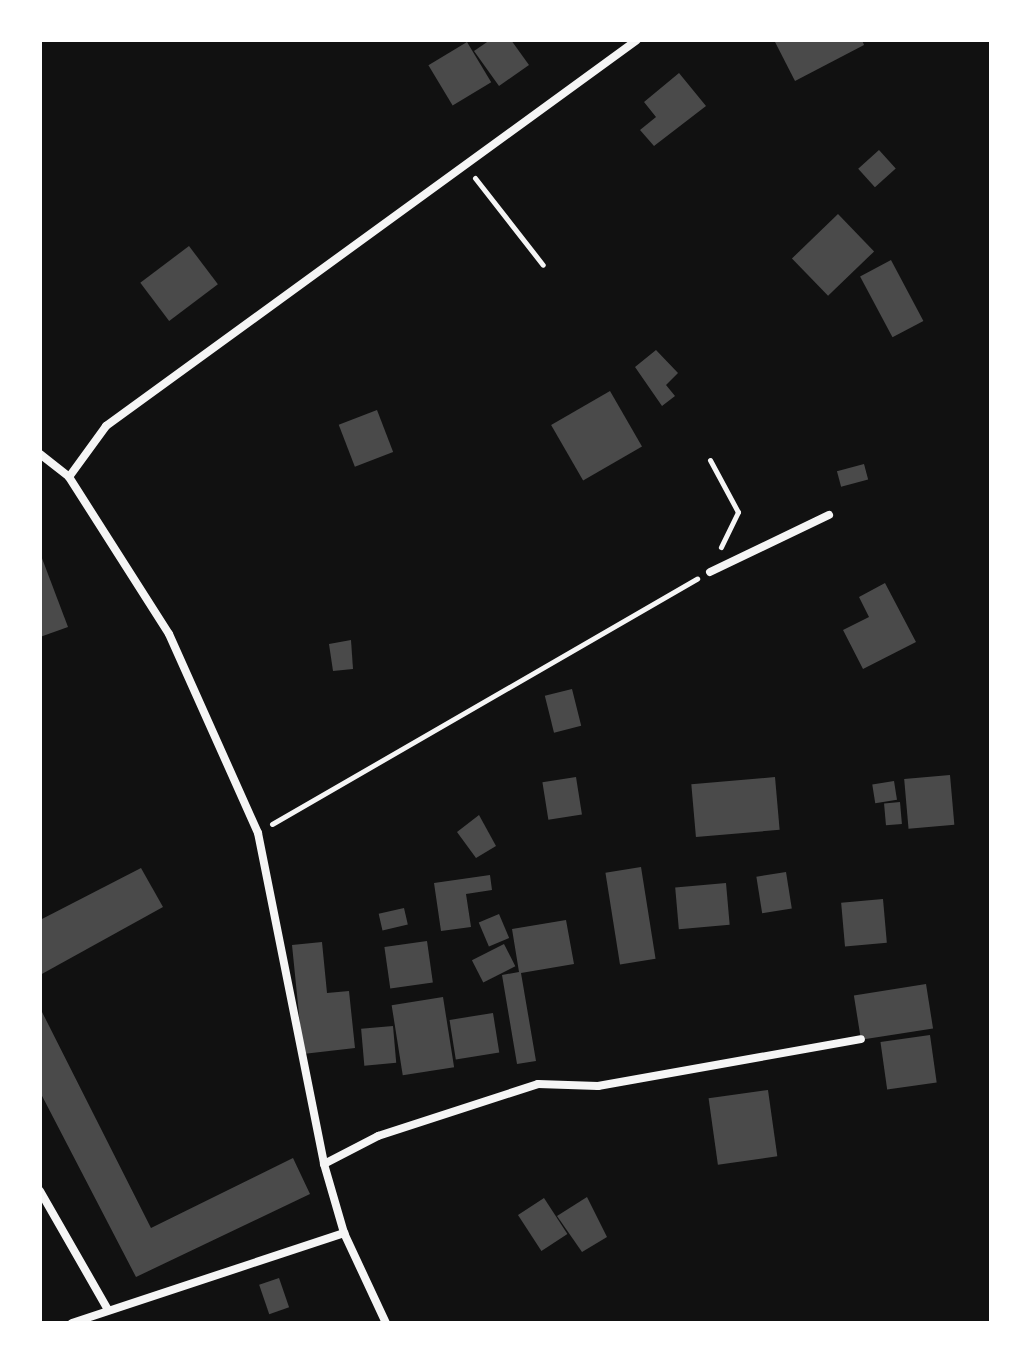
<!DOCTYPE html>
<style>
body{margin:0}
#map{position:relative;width:1031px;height:1363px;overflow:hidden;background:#111;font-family:Cabin,sans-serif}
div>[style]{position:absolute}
.building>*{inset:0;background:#4a4a4a;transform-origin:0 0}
.path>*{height:5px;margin:-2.5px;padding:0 2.5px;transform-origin:2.5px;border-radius:2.5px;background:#f5f5f5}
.minor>*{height:8px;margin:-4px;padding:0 4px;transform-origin:4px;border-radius:4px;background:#f5f5f5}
span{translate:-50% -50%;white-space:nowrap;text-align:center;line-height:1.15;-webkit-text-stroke:8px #fff;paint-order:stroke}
.frame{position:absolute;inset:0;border:42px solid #fff;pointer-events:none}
</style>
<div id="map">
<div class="building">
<div style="clip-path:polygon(490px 40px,511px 40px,529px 65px,499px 86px,474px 51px)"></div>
<div style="clip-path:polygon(774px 40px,862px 40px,864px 45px,795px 81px)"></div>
<div style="left:467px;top:42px;width:47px;height:45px;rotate:59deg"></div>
<div style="clip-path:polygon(679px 73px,706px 106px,654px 146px,640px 130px,656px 117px,644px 102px)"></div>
<div style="left:879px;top:150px;width:25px;height:28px;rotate:48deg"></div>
<div style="left:838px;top:214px;width:52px;height:64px;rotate:46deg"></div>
<div style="left:189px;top:246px;width:48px;height:61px;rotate:53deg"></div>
<div style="left:891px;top:260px;width:69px;height:35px;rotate:62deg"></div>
<div style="clip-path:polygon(656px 350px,678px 373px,666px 385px,675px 396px,662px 406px,635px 367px)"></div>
<div style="left:610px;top:391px;width:64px;height:68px;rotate:60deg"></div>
<div style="left:377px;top:410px;width:45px;height:41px;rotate:69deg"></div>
<div style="left:864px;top:464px;width:16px;height:28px;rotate:75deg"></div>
<div style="clip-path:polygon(40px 553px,68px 627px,40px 637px)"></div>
<div style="clip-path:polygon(885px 583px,916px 642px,863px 669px,843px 630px,869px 617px,859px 597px)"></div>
<div style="clip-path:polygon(351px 640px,353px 669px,333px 671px,329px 644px)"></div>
<div style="left:572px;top:689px;width:38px;height:28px;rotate:76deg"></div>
<div style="left:950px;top:775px;width:50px;height:46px;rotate:85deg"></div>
<div style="left:576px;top:777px;width:38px;height:34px;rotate:81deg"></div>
<div style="left:775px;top:777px;width:53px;height:84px;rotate:85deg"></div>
<div style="left:894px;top:781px;width:19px;height:22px;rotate:81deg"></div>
<div style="left:900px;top:802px;width:22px;height:16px;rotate:85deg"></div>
<div style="clip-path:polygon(479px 815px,496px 846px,476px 858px,457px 832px)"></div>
<div style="left:641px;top:867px;width:93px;height:36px;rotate:81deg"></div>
<div style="clip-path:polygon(141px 868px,163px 907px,40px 975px,40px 920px)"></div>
<div style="left:786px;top:872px;width:37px;height:30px;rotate:81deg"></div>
<div style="clip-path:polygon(490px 875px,492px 890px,466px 894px,471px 927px,441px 931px,434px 883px)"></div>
<div style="left:726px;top:883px;width:42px;height:51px;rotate:85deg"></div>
<div style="left:883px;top:899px;width:44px;height:42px;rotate:85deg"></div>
<div style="left:404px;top:908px;width:17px;height:26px;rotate:77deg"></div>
<div style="left:499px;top:914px;width:26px;height:22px;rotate:67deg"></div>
<div style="clip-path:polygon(566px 920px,574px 964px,521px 973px,536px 1061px,517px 1064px,502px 975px,519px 972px,512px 929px)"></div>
<div style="left:427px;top:941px;width:42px;height:43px;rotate:82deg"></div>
<div style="clip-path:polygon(322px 942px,327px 993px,349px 991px,355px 1048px,303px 1054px,292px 945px)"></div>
<div style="left:504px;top:944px;width:25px;height:36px;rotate:63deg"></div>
<div style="left:926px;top:984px;width:45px;height:73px;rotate:81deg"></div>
<div style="left:443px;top:997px;width:71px;height:52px;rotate:81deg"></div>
<div style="clip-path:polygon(40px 1008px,151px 1228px,293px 1158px,310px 1194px,136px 1277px,40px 1092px)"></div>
<div style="left:493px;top:1013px;width:40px;height:44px;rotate:81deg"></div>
<div style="left:393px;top:1026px;width:37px;height:32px;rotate:85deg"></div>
<div style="left:930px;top:1035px;width:48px;height:50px;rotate:82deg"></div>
<div style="left:768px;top:1090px;width:67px;height:60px;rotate:82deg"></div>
<div style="clip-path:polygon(587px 1197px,607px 1237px,582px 1252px,557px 1216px)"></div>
<div style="left:544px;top:1198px;width:43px;height:31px;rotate:57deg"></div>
<div style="left:279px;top:1278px;width:31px;height:21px;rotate:71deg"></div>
</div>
<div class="path">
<div style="left:475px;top:178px;width:110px;rotate:52deg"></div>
<div style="left:710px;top:460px;width:59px;rotate:61.7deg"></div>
<div style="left:738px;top:512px;width:39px;rotate:116deg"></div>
<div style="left:272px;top:824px;width:491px;rotate:-30deg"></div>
</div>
<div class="minor">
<div style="left:40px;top:454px;width:37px;rotate:38deg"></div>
<div style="left:69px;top:477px;width:186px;rotate:57.5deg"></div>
<div style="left:169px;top:634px;width:218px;rotate:65.9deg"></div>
<div style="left:258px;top:833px;width:338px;rotate:78.7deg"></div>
<div style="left:324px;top:1164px;width:72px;rotate:73.8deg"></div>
<div style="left:344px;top:1233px;width:99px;rotate:65deg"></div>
<div style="left:69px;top:477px;width:63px;rotate:-54deg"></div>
<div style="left:106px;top:426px;width:656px;rotate:-36.01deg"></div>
<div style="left:710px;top:572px;width:132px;rotate:-25.6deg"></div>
<div style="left:324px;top:1164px;width:61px;rotate:-27.4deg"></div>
<div style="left:378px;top:1136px;width:168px;rotate:-18deg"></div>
<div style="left:538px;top:1084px;width:60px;rotate:1.9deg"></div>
<div style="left:598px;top:1086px;width:267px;rotate:-10.1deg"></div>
<div style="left:40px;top:1191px;width:135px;rotate:60.2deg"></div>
<div style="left:72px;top:1323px;width:287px;rotate:-18.3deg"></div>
</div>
<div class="frame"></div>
</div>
